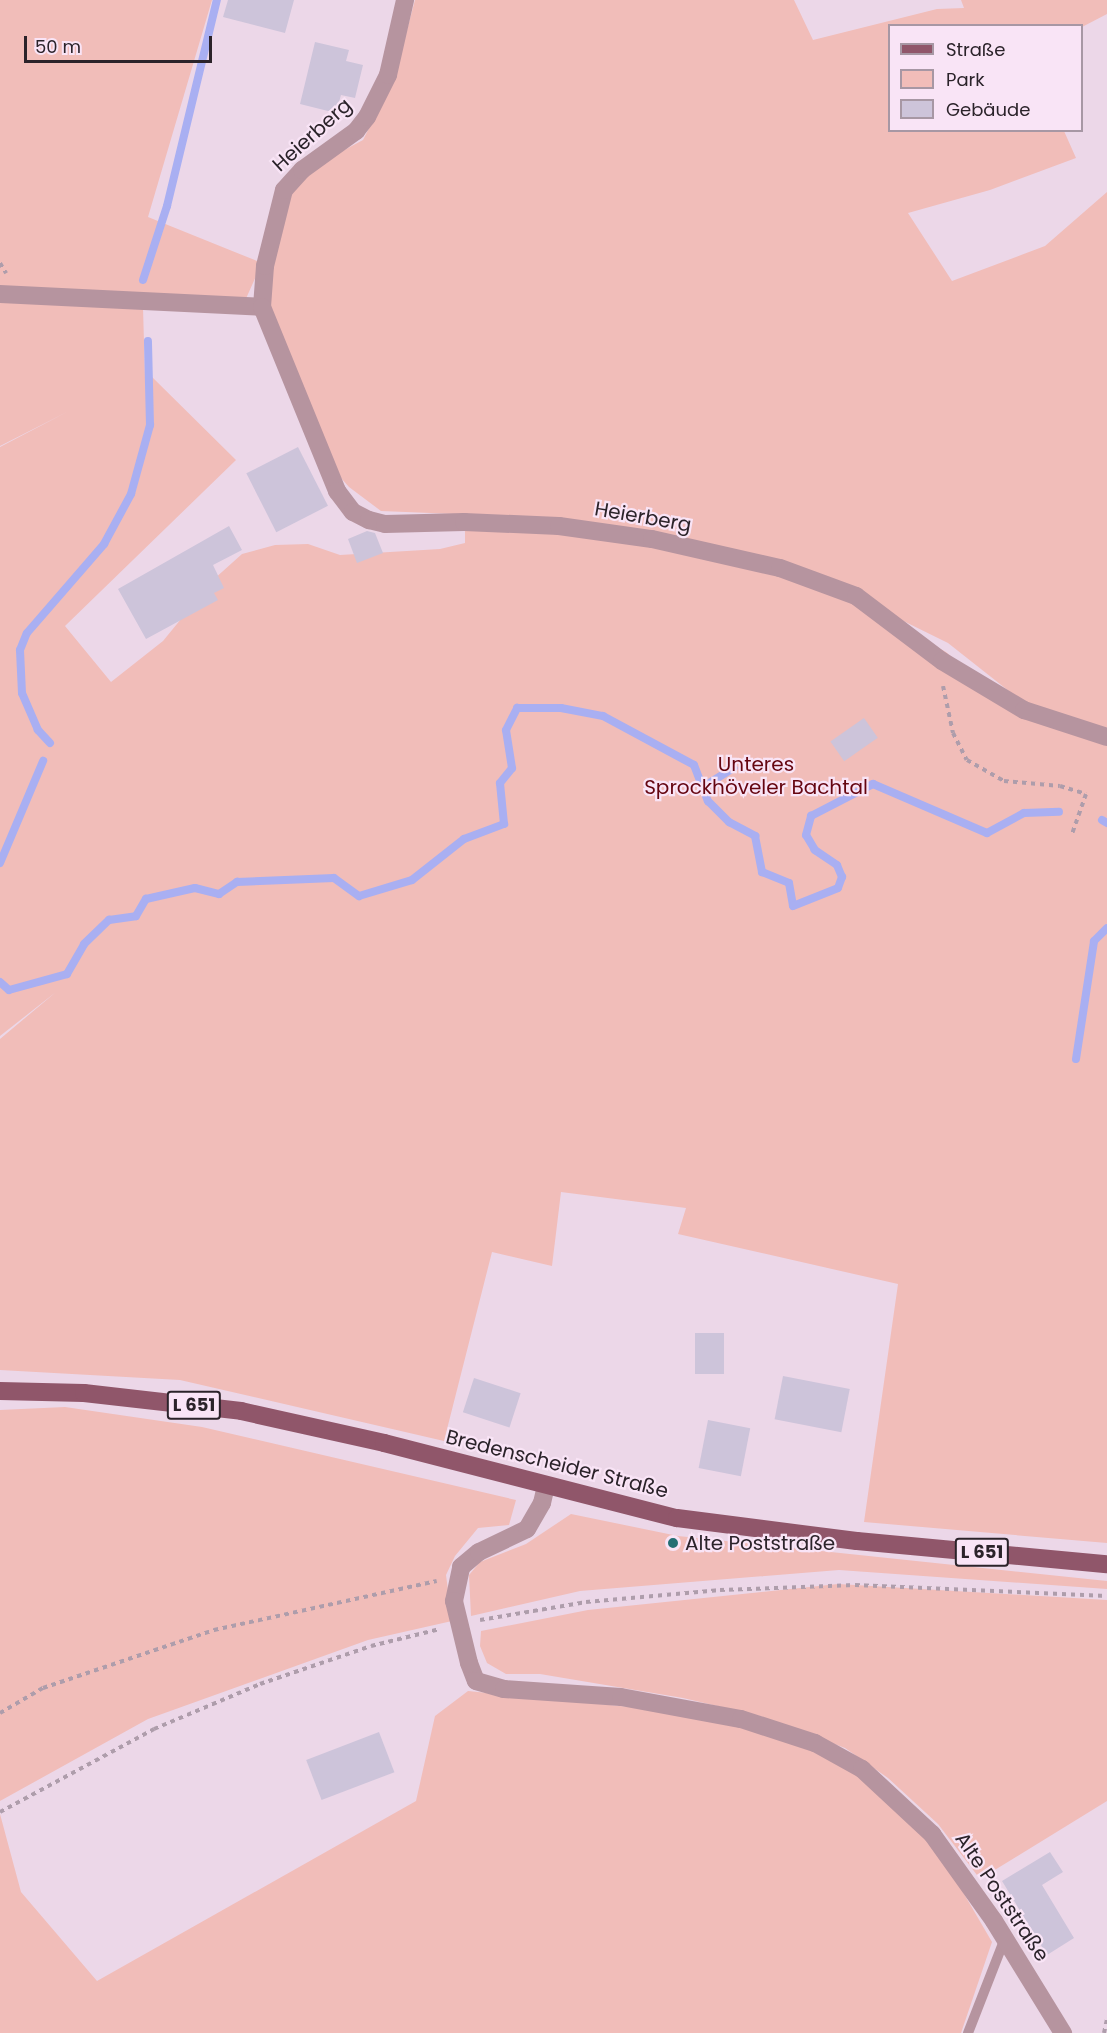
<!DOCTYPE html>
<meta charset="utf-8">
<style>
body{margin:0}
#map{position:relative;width:1107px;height:2033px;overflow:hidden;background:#ecd7e8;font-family:Poppins,sans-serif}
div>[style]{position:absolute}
.green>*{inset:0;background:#f1bdb9}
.stream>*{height:8px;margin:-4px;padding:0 4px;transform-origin:4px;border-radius:4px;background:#a9aff2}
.building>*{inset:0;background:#cdc4da;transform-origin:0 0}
.path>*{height:4px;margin-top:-2px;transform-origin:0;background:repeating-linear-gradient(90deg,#ae9dab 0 4.5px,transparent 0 9px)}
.lane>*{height:10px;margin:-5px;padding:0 5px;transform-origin:5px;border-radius:5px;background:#b6949f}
.street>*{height:18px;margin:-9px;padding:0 9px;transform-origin:9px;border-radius:9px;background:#b6949f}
.primary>*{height:18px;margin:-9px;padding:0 9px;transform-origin:9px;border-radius:9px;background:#90566a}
.street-bridge>*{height:18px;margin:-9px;padding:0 9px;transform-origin:9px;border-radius:9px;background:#b6949f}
.dots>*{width:16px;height:16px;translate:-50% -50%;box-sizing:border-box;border:3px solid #f9e4f6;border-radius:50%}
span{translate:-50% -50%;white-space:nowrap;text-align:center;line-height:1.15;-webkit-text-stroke:4.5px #f9e4f6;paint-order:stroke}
.shield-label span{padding:2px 4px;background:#f9e4f6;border:2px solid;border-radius:4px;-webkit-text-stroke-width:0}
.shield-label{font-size:18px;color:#2b232a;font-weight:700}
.street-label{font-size:20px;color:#2b232a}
.park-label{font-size:20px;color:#650510}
.poi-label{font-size:20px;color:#2b232a}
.left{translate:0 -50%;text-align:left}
.legend{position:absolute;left:888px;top:24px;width:195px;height:108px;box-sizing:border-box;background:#f9e4f6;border:2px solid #a797a4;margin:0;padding:8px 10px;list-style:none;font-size:18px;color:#2b232a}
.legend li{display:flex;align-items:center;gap:12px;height:30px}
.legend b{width:30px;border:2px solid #a797a4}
.scale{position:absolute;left:24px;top:36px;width:188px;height:27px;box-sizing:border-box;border:3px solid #2b232a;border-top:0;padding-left:8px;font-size:18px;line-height:21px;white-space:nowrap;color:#2b232a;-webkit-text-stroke:4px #f9e4f6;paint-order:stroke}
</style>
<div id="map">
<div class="green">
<div style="clip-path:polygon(0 0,212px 0,148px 217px,262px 263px,244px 303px,0 291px)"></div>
<div style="clip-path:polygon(415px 0,794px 0,813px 40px,937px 9px,964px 8px,961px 0,1107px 0,1107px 14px,1082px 27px,890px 26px,890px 130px,1064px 131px,1076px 158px,990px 190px,908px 213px,952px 281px,1045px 246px,1107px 192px,1107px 730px,1029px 707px,948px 643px,806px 573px,455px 514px,381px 511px,349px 487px,341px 478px,266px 303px,290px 179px,363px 140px,394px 79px)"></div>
<div style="clip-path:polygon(0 298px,143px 307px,145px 378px,150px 375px,236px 460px,65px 626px,111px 682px,163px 641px,213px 580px,242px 554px,275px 545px,308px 544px,340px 555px,440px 549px,465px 543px,465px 523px,654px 543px,806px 583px,839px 595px,946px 652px,1007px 704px,1107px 742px,1107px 1543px,864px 1522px,898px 1284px,678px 1234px,686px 1208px,561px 1192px,552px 1266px,492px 1252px,444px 1441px,180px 1380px,0 1370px,0 1039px,56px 992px,0 1036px,0 447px,67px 412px,0 446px)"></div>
<div style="clip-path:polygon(65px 1407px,202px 1427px,516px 1500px,509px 1525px,478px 1528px,455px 1556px,446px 1575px,452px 1621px,368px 1640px,148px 1719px,0 1801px,0 1410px)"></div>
<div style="clip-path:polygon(571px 1514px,678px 1536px,1107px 1581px,1107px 1589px,839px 1570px,580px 1591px,471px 1616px,469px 1575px,480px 1562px,526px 1544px)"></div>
<div style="clip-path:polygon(838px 1584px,1107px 1600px,1107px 1801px,980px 1879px,938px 1824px,888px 1778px,845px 1748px,760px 1716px,683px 1698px,540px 1674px,506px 1674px,487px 1663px,480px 1646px,481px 1631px,588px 1610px)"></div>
<div style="clip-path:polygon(468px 1691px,671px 1711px,752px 1729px,834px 1759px,871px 1783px,915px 1824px,953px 1875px,992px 1942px,961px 2033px,0 2033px,0 1814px,21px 1892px,97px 1981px,416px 1801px,435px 1716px)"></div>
</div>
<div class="stream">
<div style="left:143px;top:280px;width:78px;rotate:-72deg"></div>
<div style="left:167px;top:206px;width:212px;rotate:-76.4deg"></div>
<div style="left:50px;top:743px;width:18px;rotate:-133deg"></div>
<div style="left:38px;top:730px;width:40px;rotate:-113.4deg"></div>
<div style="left:22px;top:693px;width:43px;rotate:-92.7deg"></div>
<div style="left:20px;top:650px;width:18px;rotate:-68deg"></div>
<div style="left:27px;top:633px;width:118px;rotate:-49.1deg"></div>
<div style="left:104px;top:544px;width:57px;rotate:-61.6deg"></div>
<div style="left:131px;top:494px;width:72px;rotate:-74.6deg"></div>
<div style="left:150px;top:425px;width:84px;rotate:-91.4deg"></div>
<div style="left:703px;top:787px;width:36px;rotate:-32deg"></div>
<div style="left:1102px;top:820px;width:6px;rotate:31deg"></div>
<div style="left:0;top:863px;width:111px;rotate:-67.1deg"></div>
<div style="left:0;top:982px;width:12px;rotate:42deg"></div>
<div style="left:9px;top:990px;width:60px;rotate:-15.4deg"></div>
<div style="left:67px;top:974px;width:34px;rotate:-60deg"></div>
<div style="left:84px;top:944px;width:35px;rotate:-44deg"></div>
<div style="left:109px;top:920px;width:27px;rotate:-8deg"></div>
<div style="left:136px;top:916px;width:20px;rotate:-60deg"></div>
<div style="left:146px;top:899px;width:50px;rotate:-12.7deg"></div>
<div style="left:195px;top:888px;width:25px;rotate:14deg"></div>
<div style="left:219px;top:894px;width:22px;rotate:-34deg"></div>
<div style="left:237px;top:882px;width:97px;rotate:-2.4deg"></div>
<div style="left:334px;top:878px;width:31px;rotate:36deg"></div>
<div style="left:359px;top:896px;width:55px;rotate:-16.8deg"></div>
<div style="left:412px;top:880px;width:66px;rotate:-38.3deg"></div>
<div style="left:464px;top:839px;width:43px;rotate:-20.6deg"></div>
<div style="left:504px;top:824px;width:41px;rotate:-95.6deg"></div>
<div style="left:500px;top:783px;width:19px;rotate:-51deg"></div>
<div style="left:512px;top:768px;width:38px;rotate:-99deg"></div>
<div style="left:506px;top:730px;width:25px;rotate:-63deg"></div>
<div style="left:517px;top:708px;width:44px"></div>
<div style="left:561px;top:708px;width:43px;rotate:10.8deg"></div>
<div style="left:603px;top:716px;width:103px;rotate:28.3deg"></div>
<div style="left:694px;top:765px;width:39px;rotate:69deg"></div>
<div style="left:708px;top:801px;width:30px;rotate:45deg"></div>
<div style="left:729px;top:822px;width:30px;rotate:28deg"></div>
<div style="left:755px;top:836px;width:37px;rotate:79deg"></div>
<div style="left:762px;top:872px;width:29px;rotate:22deg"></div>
<div style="left:789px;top:883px;width:23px;rotate:80deg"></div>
<div style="left:793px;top:906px;width:48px;rotate:-21.8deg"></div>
<div style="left:838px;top:888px;width:12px;rotate:-70deg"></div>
<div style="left:842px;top:877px;width:13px;rotate:-113deg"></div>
<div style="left:837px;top:865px;width:27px;rotate:-146deg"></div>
<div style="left:815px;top:850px;width:17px;rotate:-121deg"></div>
<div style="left:806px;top:835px;width:20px;rotate:-75deg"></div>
<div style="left:811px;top:816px;width:70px;rotate:-27.3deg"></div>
<div style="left:873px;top:784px;width:124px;rotate:23.3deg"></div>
<div style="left:987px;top:833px;width:42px;rotate:-28.4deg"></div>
<div style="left:1024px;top:813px;width:35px;rotate:-2deg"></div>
<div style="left:1076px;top:1059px;width:119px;rotate:-81.3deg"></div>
<div style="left:1094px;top:941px;width:18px;rotate:-45deg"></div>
</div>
<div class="building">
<div style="clip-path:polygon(228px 0,294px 0,285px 33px,223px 17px)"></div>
<div style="clip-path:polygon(315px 42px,349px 50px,346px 61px,363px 65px,355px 98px,341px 95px,336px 113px,300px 104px)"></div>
<div style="left:298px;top:447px;width:66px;height:58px;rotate:63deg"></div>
<div style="clip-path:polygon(229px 526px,242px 550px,213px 565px,224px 588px,214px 593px,218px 600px,146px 639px,118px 589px)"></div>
<div style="clip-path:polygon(367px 531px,375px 533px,383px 553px,357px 563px,348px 539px)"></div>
<div style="left:864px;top:718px;width:24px;height:41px;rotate:55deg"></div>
<div style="left:695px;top:1333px;width:29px;height:41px"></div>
<div style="left:783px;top:1376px;width:68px;height:44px;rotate:11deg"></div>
<div style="left:474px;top:1378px;width:49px;height:36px;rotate:18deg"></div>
<div style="left:708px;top:1420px;width:43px;height:49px;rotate:11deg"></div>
<div style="left:379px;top:1732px;width:43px;height:78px;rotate:69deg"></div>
<div style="clip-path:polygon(1050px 1852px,1063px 1872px,1042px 1885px,1074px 1938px,1047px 1955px,1002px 1881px)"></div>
</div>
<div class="path">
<div style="left:0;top:263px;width:12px;rotate:59deg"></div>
<div style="left:943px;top:686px;width:48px;rotate:78deg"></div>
<div style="left:953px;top:733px;width:30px;rotate:63deg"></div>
<div style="left:967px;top:760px;width:43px;rotate:29.6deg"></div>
<div style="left:1004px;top:781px;width:56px;rotate:5.1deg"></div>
<div style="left:1060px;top:786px;width:27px;rotate:17deg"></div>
<div style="left:1086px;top:794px;width:42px;rotate:109.3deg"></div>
<div style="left:480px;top:1620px;width:108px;rotate:-9.6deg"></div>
<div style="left:586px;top:1602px;width:135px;rotate:-5.1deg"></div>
<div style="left:720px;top:1590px;width:135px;rotate:-2.1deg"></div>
<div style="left:855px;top:1585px;width:252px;rotate:2.5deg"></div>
<div style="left:0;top:1713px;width:50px;rotate:-30.2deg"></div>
<div style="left:43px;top:1688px;width:181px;rotate:-18.7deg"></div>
<div style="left:214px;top:1630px;width:228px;rotate:-12.4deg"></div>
<div style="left:0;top:1812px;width:175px;rotate:-28.3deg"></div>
<div style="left:154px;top:1729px;width:115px;rotate:-23deg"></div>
<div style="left:260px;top:1684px;width:117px;rotate:-18.9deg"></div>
<div style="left:371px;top:1646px;width:71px;rotate:-13.8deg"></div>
<div style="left:1104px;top:2033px;width:14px;rotate:-78deg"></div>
</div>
<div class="lane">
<div style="left:968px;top:2033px;width:102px;rotate:-68.7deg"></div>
</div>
<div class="street">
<div style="left:0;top:294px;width:262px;rotate:2.8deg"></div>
<div style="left:262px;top:307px;width:41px;rotate:-85.8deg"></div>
<div style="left:265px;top:266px;width:78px;rotate:-76deg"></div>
<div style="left:284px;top:190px;width:27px;rotate:-48deg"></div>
<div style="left:302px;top:170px;width:67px;rotate:-35.8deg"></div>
<div style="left:356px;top:131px;width:18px;rotate:-52deg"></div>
<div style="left:367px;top:117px;width:47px;rotate:-63.4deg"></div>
<div style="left:388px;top:75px;width:77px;rotate:-77.2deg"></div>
<div style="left:262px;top:307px;width:199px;rotate:67.8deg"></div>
<div style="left:337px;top:491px;width:26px;rotate:53deg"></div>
<div style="left:353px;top:512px;width:18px;rotate:27deg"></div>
<div style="left:369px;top:520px;width:16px;rotate:14deg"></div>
<div style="left:385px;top:524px;width:79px;rotate:-1.5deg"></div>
<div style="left:464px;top:522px;width:95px;rotate:2.4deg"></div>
<div style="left:559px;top:526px;width:94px;rotate:8deg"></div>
<div style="left:652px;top:539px;width:131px;rotate:12.8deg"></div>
<div style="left:780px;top:568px;width:81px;rotate:20.2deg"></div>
<div style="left:856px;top:596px;width:108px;rotate:37.1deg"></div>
<div style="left:942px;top:661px;width:96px;rotate:30.9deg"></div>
<div style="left:1024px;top:710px;width:87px;rotate:18deg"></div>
<div style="left:454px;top:1601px;width:35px;rotate:-78deg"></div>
<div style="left:461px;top:1567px;width:23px;rotate:-40deg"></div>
<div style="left:479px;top:1552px;width:53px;rotate:-25.6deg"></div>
<div style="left:527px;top:1529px;width:30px;rotate:-60deg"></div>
<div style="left:542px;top:1503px;width:17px;rotate:-77deg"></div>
<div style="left:469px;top:1663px;width:19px;rotate:69deg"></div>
<div style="left:476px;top:1681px;width:29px;rotate:16deg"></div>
<div style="left:504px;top:1689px;width:117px;rotate:3.9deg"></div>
<div style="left:621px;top:1697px;width:122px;rotate:10.4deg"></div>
<div style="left:741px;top:1719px;width:78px;rotate:18deg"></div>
<div style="left:815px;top:1743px;width:54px;rotate:29deg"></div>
<div style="left:862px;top:1769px;width:96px;rotate:42.9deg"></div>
<div style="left:932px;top:1834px;width:107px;rotate:54.5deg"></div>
<div style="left:994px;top:1921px;width:132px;rotate:58.4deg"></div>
</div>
<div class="primary">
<div style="left:0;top:1391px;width:84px;rotate:1.4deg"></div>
<div style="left:84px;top:1393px;width:158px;rotate:6.5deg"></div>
<div style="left:241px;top:1411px;width:147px;rotate:12.6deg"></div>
<div style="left:384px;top:1443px;width:302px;rotate:14.4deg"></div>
<div style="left:677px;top:1518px;width:181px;rotate:7.3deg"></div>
<div style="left:857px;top:1541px;width:251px;rotate:5.3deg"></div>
</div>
<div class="street-bridge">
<div style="left:454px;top:1601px;width:64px;rotate:76.4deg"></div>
</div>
<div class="dots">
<div style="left:673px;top:1543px;background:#246f74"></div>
</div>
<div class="shield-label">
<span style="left:194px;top:1405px">L 651</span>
<span style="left:982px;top:1552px">L 651</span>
</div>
<div class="street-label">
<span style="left:312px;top:135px;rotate:-42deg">Heierberg</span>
<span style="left:643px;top:517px;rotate:10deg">Heierberg</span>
<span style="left:557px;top:1464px;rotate:14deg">Bredenscheider Straße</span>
<span style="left:1002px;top:1897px;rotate:56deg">Alte Poststraße</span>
</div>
<div class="park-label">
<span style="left:756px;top:776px">Unteres<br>Sprockhöveler Bachtal</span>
</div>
<div class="poi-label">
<span class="left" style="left:685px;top:1543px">Alte Poststraße</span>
</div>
<ul class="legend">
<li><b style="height:8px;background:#90566a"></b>Straße</li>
<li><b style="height:16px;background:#f1bdb9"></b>Park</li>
<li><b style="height:16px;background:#cdc4da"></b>Gebäude</li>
</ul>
<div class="scale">50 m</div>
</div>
